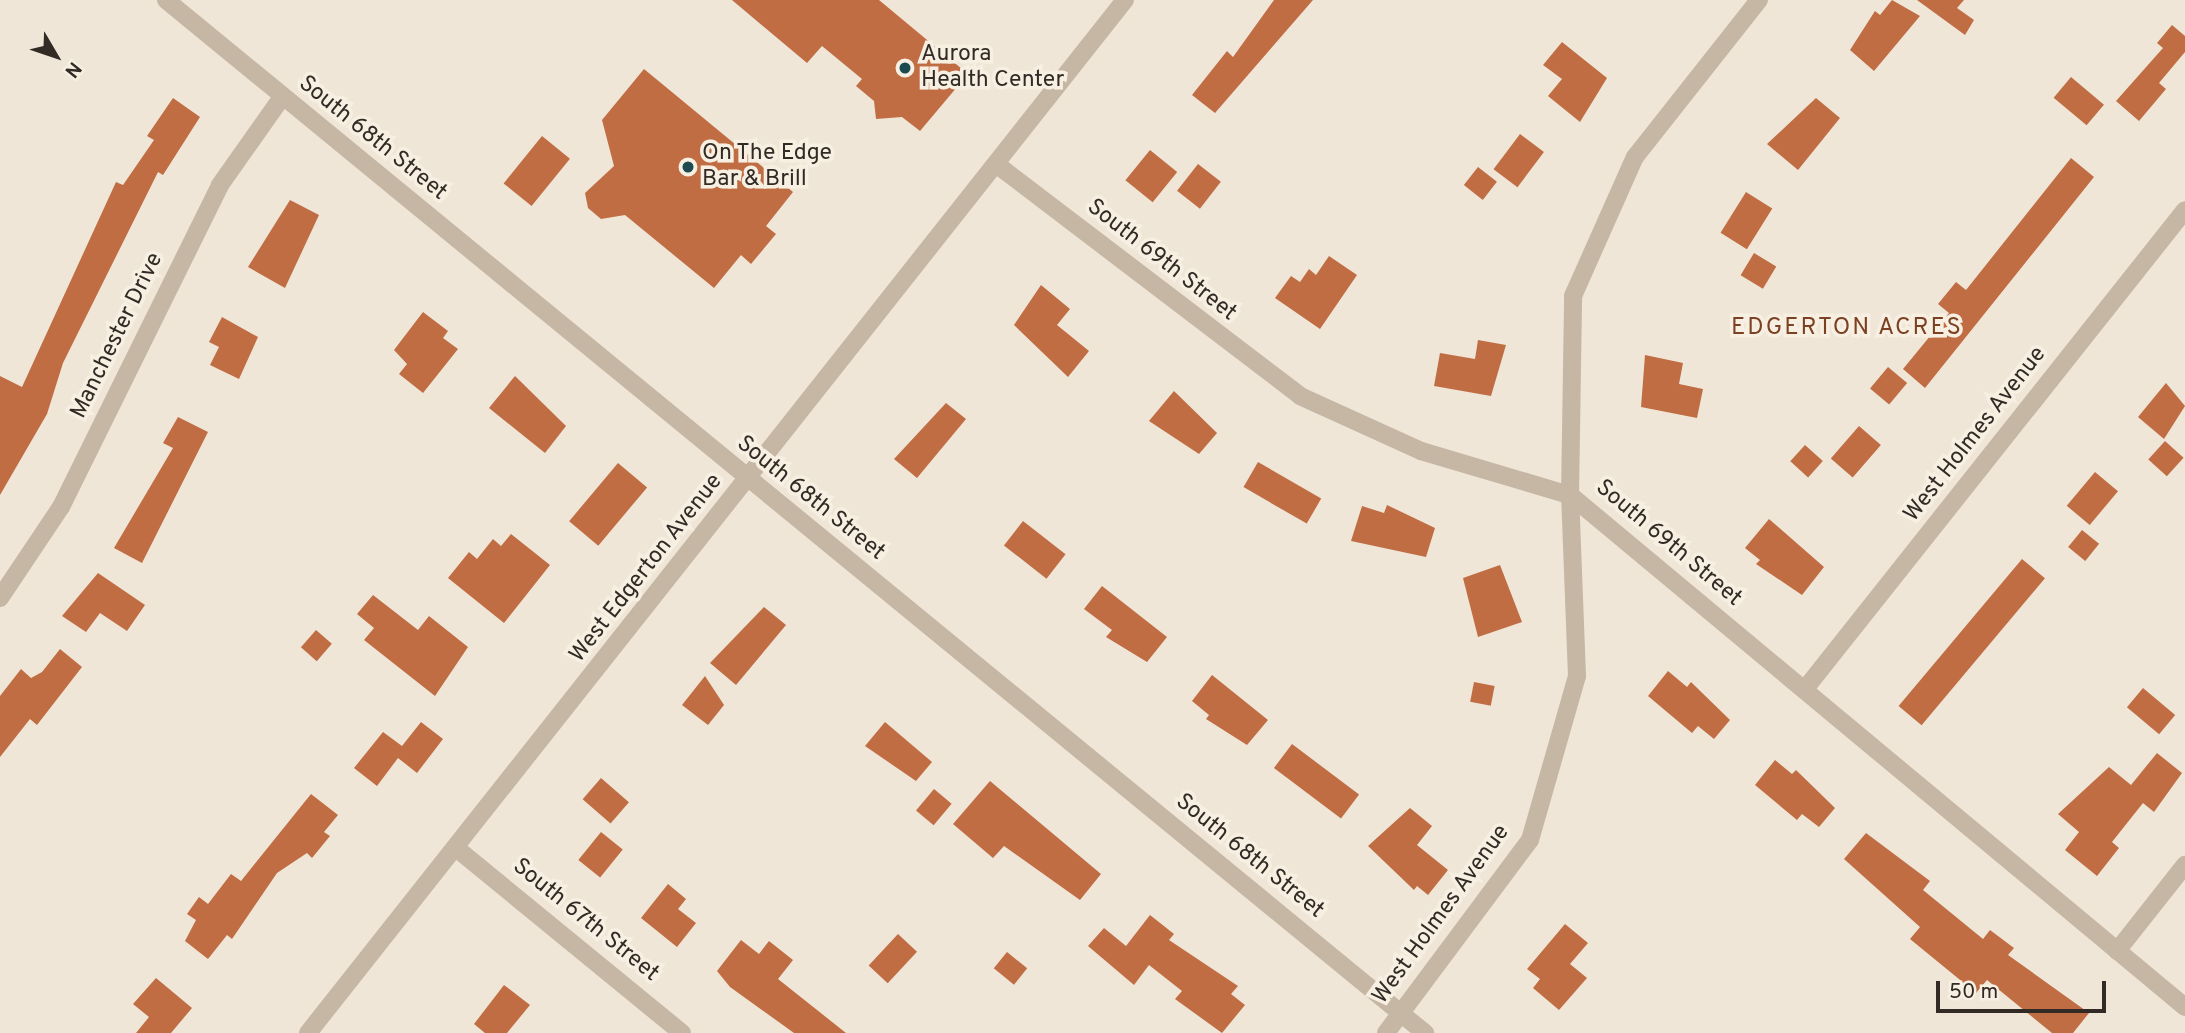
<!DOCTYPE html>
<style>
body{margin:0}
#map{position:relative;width:2185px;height:1033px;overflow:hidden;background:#efe6d7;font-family:Overpass,sans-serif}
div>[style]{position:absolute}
.building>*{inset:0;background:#c06d44;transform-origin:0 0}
.minor>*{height:18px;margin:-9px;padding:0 9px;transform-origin:9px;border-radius:9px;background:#c6b6a4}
.tertiary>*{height:18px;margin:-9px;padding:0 9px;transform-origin:9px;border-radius:9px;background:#c6b6a4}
.dots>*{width:19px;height:19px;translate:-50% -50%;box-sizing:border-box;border:4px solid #f7f0e2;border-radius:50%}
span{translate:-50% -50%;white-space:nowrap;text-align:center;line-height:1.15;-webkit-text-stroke:7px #f7f0e2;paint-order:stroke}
.poi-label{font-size:23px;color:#322a25}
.left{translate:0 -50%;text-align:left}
.street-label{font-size:23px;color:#322a25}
.neighbourhood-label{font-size:24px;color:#7c4022;letter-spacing:2px}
.north{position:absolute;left:21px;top:21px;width:70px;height:70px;-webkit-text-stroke:5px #f7f0e2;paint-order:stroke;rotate:129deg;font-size:19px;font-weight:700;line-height:28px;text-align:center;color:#322a25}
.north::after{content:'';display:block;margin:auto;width:24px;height:32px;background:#322a25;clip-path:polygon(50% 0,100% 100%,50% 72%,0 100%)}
.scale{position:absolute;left:1936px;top:981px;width:170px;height:32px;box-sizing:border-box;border:4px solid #322a25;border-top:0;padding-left:9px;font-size:21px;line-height:24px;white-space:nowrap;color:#322a25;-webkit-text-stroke:5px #f7f0e2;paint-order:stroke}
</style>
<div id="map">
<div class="building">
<div style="clip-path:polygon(732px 0,879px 0,968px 74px,920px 131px,902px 117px,876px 119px,874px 101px,856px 86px,862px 79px,822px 46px,807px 63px)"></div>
<div style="clip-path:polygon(1274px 0,1313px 0,1215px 113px,1192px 95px,1227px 51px,1233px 57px)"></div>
<div style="clip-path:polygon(1892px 0,1920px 16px,1874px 71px,1850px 50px,1875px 11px,1880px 15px)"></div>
<div style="clip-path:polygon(1917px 0,1964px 0,1957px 8px,1974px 20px,1965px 35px)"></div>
<div style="clip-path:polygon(2172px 25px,2185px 36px,2185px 52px,2159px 83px,2166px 89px,2139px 121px,2116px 101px,2163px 48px,2157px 43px)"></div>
<div style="clip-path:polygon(1562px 42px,1607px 78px,1580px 122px,1548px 96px,1562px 79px,1543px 65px)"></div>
<div style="clip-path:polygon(644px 69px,793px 192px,766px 226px,776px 234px,751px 264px,741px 255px,714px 288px,625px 215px,601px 219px,588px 208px,585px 193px,614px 166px,602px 120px)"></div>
<div style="left:2071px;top:77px;width:43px;height:27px;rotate:40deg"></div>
<div style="clip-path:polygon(173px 98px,200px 117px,163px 175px,158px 172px,63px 363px,47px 414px,0 495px,0 376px,22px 387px,116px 182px,123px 185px,154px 140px,147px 136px)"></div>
<div style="clip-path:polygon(1816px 98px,1840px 118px,1798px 170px,1767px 144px)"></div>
<div style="left:1520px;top:134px;width:30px;height:44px;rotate:37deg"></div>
<div style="left:542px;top:136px;width:36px;height:61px;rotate:39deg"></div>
<div style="left:1150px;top:150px;width:35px;height:39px;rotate:39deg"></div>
<div style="clip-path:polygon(2071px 158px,2094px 177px,1925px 388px,1903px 369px,1949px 313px,1938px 304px,1956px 282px,1966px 290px)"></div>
<div style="left:1198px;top:164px;width:29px;height:34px;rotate:38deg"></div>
<div style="left:1478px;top:167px;width:24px;height:23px;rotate:38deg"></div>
<div style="left:1746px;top:192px;width:31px;height:48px;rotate:32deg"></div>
<div style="clip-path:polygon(290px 200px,319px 215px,285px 288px,248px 267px)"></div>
<div style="left:1754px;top:253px;width:26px;height:26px;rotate:31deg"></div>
<div style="clip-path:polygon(1329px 256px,1357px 275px,1320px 329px,1275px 298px,1291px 276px,1300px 282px,1309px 269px,1316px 275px)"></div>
<div style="clip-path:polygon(1041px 285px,1070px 309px,1057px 325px,1089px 351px,1068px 377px,1014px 325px)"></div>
<div style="clip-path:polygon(423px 312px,448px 331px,443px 338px,458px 349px,423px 393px,399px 374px,407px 364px,394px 350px)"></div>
<div style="clip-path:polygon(222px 317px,258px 337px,239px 379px,210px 365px,219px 347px,209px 342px)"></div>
<div style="clip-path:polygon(1478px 340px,1506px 345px,1491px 396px,1434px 386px,1440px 353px,1475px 359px)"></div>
<div style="clip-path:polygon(1645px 355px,1683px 363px,1679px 384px,1703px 389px,1697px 418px,1641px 407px)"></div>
<div style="left:1888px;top:367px;width:25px;height:28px;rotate:40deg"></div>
<div style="clip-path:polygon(515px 376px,566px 426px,545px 453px,489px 408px)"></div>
<div style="clip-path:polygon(2166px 383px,2185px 406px,2164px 439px,2138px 417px)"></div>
<div style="clip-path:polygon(1174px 391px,1217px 433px,1199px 454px,1149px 421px)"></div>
<div style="clip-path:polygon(946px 403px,966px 419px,917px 478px,894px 459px)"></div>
<div style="clip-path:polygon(178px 417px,208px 432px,142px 563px,114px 548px,173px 448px,163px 443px)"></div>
<div style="left:1859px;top:426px;width:29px;height:43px;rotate:41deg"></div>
<div style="left:2165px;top:441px;width:25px;height:25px;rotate:42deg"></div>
<div style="left:1805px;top:445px;width:24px;height:22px;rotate:42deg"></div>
<div style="left:1258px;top:462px;width:73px;height:29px;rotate:30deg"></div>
<div style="left:618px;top:463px;width:38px;height:76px;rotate:40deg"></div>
<div style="left:2095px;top:472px;width:30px;height:44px;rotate:40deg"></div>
<div style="clip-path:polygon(1387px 505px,1435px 528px,1426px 557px,1351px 541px,1362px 506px,1384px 513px)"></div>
<div style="clip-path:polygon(1769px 519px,1824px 567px,1802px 595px,1756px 564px,1760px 560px,1745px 548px)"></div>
<div style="left:1023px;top:521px;width:54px;height:31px;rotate:38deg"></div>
<div style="left:2082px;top:530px;width:22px;height:22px;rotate:39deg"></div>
<div style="clip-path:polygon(511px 534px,550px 565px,504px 623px,448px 578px,469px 552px,477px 559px,493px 539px,501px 546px)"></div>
<div style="left:2022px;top:559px;width:30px;height:192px;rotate:40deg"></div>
<div style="clip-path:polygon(1500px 565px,1522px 622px,1478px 637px,1463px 578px)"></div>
<div style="clip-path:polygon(98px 573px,145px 605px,127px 631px,100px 613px,86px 632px,62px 616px)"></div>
<div style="clip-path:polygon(1102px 586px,1167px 637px,1147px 662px,1106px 637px,1112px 630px,1084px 609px)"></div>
<div style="clip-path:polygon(373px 595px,418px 630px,429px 616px,468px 647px,435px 696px,364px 640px,374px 628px,357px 614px)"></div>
<div style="clip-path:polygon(764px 607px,786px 625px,736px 685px,710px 663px)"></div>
<div style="left:316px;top:630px;width:21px;height:23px;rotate:41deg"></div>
<div style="clip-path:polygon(60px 649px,82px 667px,37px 725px,30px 719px,0 757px,0 696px,21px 669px,31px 678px,42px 672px)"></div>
<div style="clip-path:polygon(1668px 671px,1687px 687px,1691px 682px,1730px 720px,1714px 739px,1698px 726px,1692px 733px,1648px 696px)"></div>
<div style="clip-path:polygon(1212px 675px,1268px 720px,1247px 745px,1206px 719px,1209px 715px,1192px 701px)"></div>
<div style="clip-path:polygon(705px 676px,724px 705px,708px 725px,682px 705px)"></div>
<div style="left:1474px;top:682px;width:21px;height:20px;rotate:11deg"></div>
<div style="left:2143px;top:688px;width:42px;height:25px;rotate:40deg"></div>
<div style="clip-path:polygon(421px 722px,443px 739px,417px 773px,398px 758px,377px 786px,354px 768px,383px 732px,402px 746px)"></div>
<div style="clip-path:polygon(885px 722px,932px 762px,916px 781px,865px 746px)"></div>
<div style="left:1292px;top:744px;width:84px;height:30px;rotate:37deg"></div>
<div style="clip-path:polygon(2157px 753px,2182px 773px,2154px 812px,2143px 803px,2112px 842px,2119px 848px,2097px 876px,2065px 850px,2079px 832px,2058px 814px,2109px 767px,2131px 785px)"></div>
<div style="clip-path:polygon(1775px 760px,1792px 774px,1796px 770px,1835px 808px,1819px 827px,1802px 814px,1797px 820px,1755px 785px)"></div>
<div style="left:601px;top:778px;width:37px;height:28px;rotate:41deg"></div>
<div style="clip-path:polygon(990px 781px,1101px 874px,1080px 900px,1004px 846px,993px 858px,953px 824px)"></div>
<div style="left:934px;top:789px;width:23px;height:28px;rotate:40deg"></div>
<div style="clip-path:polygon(311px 794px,338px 815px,324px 832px,330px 836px,312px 858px,307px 853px,277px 873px,232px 939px,227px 935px,208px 959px,185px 941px,196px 920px,187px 914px,199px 897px,208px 904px,231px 874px,241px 881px)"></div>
<div style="clip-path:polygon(1410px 808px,1432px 826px,1417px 845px,1448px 870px,1428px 895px,1417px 886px,1414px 890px,1368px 846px)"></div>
<div style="left:601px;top:832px;width:28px;height:36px;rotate:39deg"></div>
<div style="clip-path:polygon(1866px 833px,1930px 881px,1923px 890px,1983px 939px,1990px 930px,2014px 948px,2008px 955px,2089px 1013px,2073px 1033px,2052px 1033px,1987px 980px,1976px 993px,1910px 939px,1920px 927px,1844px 859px)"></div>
<div style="clip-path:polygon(668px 884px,686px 899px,678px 909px,696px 923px,677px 947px,641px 918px)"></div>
<div style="clip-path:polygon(1150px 915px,1174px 934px,1169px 940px,1238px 986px,1231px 994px,1245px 1005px,1222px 1033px,1175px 999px,1182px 991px,1149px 965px,1134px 985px,1088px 946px,1104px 928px,1126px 946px)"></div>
<div style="clip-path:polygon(1565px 924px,1588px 943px,1570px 964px,1587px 978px,1559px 1010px,1533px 988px,1540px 979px,1527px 969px)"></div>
<div style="left:898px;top:934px;width:26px;height:43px;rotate:43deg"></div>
<div style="clip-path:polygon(741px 940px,759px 954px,769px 941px,793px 960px,778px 979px,846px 1033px,794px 1033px,730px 987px,717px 971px)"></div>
<div style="left:1007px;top:952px;width:26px;height:21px;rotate:39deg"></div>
<div style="clip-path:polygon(156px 978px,192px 1008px,171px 1033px,136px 1033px,149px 1017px,133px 1004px)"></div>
<div style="clip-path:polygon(504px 985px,530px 1005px,507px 1033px,485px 1033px,474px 1024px)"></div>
</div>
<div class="minor">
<div style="left:996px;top:164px;width:382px;rotate:37.3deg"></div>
<div style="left:1300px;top:396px;width:133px;rotate:24.4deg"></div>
<div style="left:1421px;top:451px;width:155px;rotate:16.5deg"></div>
<div style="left:1570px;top:495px;width:800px;rotate:39.78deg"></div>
<div style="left:0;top:598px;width:110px;rotate:-56.2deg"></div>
<div style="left:61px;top:507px;width:359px;rotate:-63.7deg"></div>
<div style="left:220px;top:185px;width:108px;rotate:-54.8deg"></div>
<div style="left:1805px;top:689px;width:611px;rotate:-51.57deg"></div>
<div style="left:456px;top:848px;width:292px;rotate:39.3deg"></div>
<div style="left:2117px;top:951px;width:110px;rotate:-51.7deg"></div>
<div style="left:1386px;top:1033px;width:241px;rotate:-53.3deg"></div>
<div style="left:1530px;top:840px;width:171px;rotate:-74deg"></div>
<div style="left:1577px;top:676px;width:181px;rotate:-92.2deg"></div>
<div style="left:1570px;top:495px;width:199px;rotate:-89.1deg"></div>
<div style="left:1573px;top:296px;width:152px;rotate:-66deg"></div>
<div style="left:1635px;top:157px;width:200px;rotate:-51.7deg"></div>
</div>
<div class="tertiary">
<div style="left:166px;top:0;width:1629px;rotate:39.37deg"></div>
<div style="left:308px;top:1033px;width:1317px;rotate:-51.66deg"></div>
</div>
<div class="dots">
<div style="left:905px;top:68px;background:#1d4951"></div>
<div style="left:688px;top:167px;background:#1d4951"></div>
</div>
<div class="poi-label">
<span class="left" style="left:921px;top:68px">Aurora<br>Health Center</span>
<span class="left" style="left:702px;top:167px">On The Edge<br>Bar &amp; Brill</span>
</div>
<div class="street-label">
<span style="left:372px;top:139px;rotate:39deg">South 68th Street</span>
<span style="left:1161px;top:261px;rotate:38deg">South 69th Street</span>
<span style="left:118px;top:336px;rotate:-64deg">Manchester Drive</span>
<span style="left:1976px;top:435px;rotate:-52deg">West Holmes Avenue</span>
<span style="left:810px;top:499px;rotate:39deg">South 68th Street</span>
<span style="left:1668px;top:544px;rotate:40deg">South 69th Street</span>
<span style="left:647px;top:569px;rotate:-52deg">West Edgerton Avenue</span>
<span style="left:1249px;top:857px;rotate:39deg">South 68th Street</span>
<span style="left:1442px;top:915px;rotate:-54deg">West Holmes Avenue</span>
<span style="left:585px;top:921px;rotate:39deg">South 67th Street</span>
</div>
<div class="neighbourhood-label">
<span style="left:1847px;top:329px">EDGERTON ACRES</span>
</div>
<div class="north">N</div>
<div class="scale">50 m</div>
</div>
